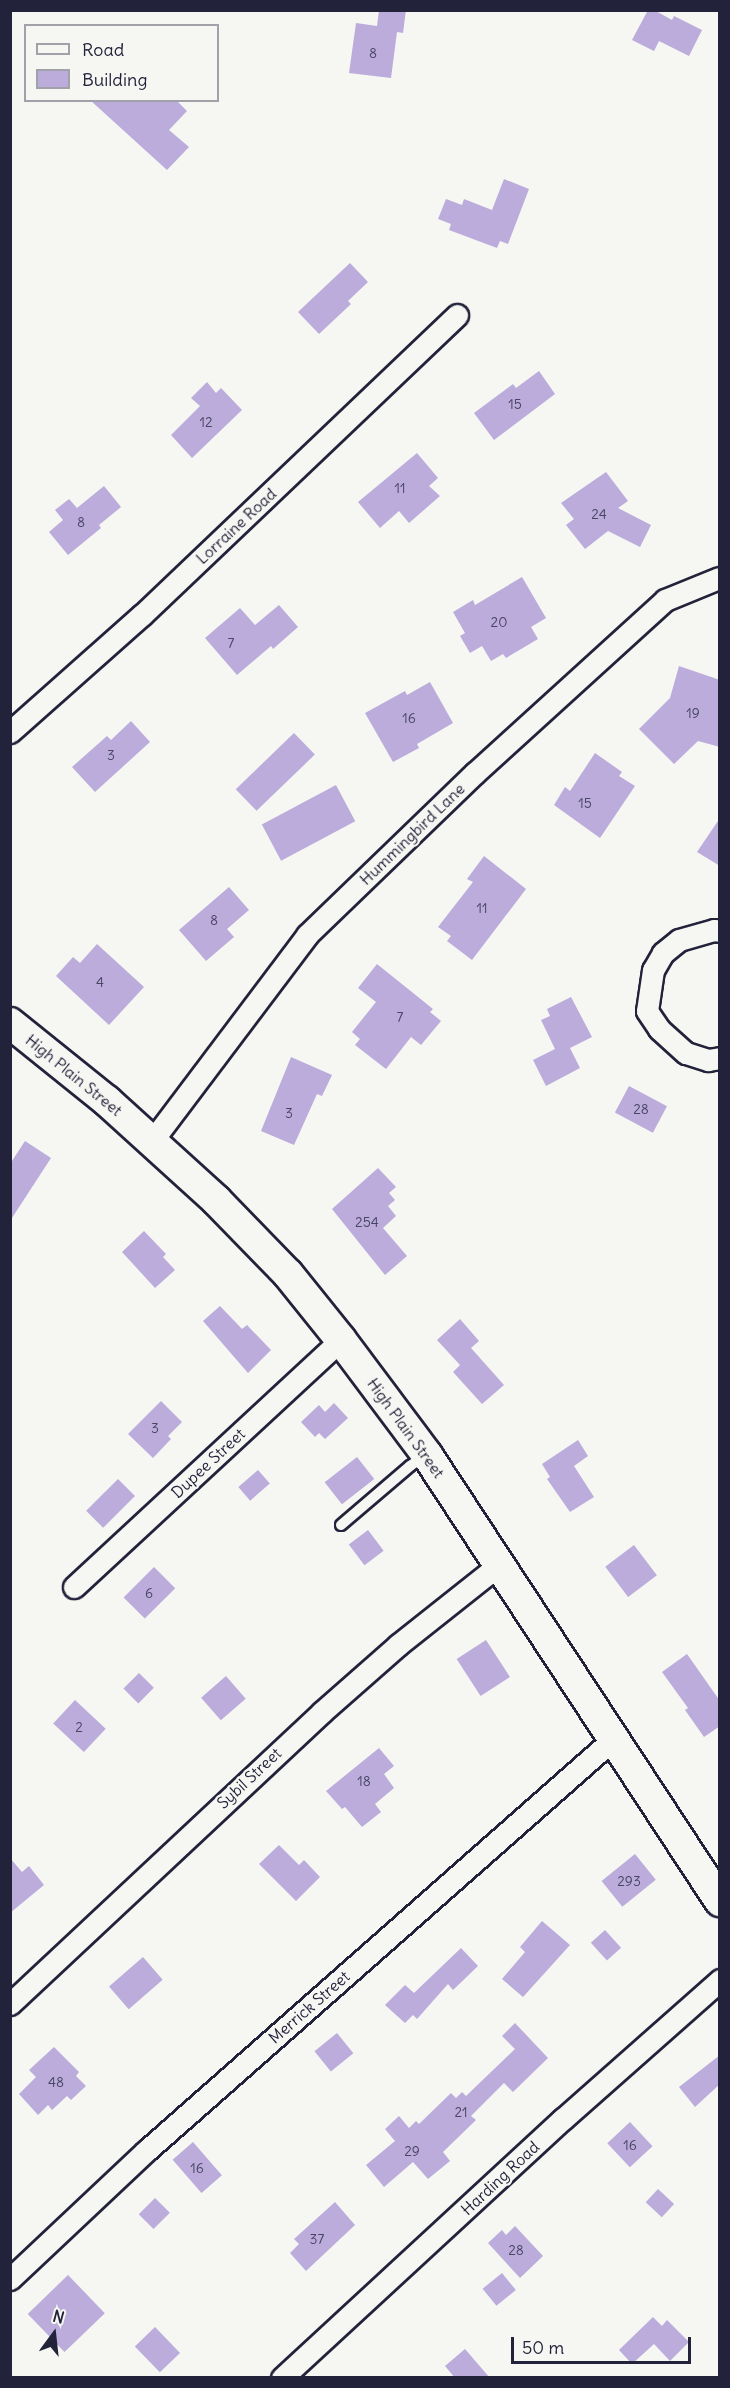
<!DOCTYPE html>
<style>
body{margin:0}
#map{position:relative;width:730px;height:2388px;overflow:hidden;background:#f6f6f2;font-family:Delius,sans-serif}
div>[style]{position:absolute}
.building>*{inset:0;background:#bbacdc;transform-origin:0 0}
.roads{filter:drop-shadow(2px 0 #22223b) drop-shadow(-2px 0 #22223b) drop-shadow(0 2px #22223b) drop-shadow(0 -2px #22223b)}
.service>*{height:10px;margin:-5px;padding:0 5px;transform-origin:5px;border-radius:5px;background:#f6f6f2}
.minor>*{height:21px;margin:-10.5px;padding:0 10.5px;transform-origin:10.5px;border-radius:10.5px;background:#f6f6f2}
.secondary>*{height:30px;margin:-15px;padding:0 15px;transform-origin:15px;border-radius:15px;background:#f6f6f2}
span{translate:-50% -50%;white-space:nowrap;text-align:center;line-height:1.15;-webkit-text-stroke:4.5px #f6f6f2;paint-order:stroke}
.number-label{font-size:14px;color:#484463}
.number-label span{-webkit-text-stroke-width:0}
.street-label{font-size:16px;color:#22223b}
.frame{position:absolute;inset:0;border:12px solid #22223b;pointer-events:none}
.legend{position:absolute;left:24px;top:24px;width:195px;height:78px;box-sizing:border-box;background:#f6f6f2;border:2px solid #a1a1a9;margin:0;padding:8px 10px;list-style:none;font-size:18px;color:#22223b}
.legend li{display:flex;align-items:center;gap:12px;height:30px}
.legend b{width:30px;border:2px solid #a1a1a9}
.north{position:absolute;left:24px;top:2304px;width:60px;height:60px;-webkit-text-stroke:4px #f6f6f2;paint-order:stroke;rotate:15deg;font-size:16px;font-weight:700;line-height:24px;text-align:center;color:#22223b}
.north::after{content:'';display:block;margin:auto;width:21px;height:27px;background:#22223b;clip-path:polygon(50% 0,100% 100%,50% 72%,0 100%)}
.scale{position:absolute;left:511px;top:2337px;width:180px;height:27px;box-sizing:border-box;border:3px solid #22223b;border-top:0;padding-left:8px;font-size:18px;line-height:21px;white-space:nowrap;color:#22223b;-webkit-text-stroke:4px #f6f6f2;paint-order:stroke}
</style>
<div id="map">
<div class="building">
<div style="clip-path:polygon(379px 10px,406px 10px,403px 33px,397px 32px,391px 78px,349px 73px,356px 23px,377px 26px)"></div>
<div style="clip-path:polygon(648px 10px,654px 10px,672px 20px,674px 16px,702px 30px,689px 56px,659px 41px,654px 51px,632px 40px)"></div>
<div style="clip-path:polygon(90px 100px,176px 100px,187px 111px,169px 130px,189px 147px,167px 170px)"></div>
<div style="clip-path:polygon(504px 179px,529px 189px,508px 244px,500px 241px,497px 248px,449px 230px,451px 224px,438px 219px,446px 199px,462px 205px,464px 199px,492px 210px)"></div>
<div style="clip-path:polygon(350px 263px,368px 282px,348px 301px,351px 304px,319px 334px,298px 312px)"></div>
<div style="clip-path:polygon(539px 371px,555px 394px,494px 440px,474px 413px,513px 384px,516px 388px)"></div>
<div style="clip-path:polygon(207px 382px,216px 393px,221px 388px,242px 410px,192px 458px,171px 435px,200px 406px,191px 398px)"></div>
<div style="clip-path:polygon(417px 453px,438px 478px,429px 486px,440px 496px,409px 523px,399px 511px,380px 528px,358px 502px)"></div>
<div style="clip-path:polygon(606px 472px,628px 501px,618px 508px,651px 525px,640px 547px,608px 531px,585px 549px,566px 525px,574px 519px,561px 503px)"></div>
<div style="clip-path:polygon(104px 486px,121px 507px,99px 525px,101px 528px,68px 555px,49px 532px,63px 520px,55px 510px,69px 499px,77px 508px)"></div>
<div style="clip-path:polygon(522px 577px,546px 618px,531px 627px,538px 639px,506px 658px,503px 654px,491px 661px,482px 646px,470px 653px,460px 636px,465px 633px,453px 612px,473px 600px,475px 605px)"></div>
<div style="clip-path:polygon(279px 605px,298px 627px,273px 649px,271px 646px,237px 675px,205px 638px,240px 608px,255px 625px)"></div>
<div style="clip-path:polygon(679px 666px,720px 680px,720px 747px,698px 741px,674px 764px,639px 729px,670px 698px)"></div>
<div style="clip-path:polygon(430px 682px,453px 723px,417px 744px,419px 748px,393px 762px,365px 713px,405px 691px,407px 695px)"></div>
<div style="clip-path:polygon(131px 721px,150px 742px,95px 792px,72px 767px,107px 736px,111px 740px)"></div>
<div style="left:294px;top:733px;width:30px;height:81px;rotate:46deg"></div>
<div style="clip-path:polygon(595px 753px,622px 772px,619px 776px,635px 786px,600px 838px,554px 805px,565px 787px,570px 791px)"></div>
<div style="left:336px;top:785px;width:41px;height:84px;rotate:62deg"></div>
<div style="clip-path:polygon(720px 818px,720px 866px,697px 852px)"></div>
<div style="clip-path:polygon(484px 856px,526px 889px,472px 960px,447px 941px,451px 936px,438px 927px,473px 882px,467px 879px)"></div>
<div style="clip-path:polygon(229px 887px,249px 910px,227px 929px,234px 937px,206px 961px,179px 930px)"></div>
<div style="clip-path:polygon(97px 944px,144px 987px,109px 1025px,56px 976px,73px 957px,80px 963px)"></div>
<div style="clip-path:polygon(377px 964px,433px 1009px,430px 1012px,441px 1021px,421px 1045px,411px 1037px,386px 1069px,355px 1045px,360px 1039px,352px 1032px,376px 1002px,358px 988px)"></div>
<div style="clip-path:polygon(571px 997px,592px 1037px,570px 1048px,580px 1068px,546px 1086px,533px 1060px,555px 1049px,541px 1020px,550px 1016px,547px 1009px)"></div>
<div style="clip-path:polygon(291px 1057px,332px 1075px,322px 1096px,317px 1094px,294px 1145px,261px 1131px)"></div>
<div style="left:629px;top:1086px;width:43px;height:30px;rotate:28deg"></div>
<div style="clip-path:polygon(25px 1141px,51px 1158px,10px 1221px,10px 1164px)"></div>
<div style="clip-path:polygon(378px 1168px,396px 1187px,389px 1193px,395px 1200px,388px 1206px,396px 1216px,383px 1228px,407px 1256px,385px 1275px,332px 1209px)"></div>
<div style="clip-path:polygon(144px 1231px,166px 1254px,163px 1257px,175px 1270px,155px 1288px,122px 1252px)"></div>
<div style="clip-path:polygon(220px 1306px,242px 1329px,247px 1325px,271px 1350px,248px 1373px,203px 1321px)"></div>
<div style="clip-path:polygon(460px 1319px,479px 1341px,471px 1348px,504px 1385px,482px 1404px,453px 1372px,460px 1365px,437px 1340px)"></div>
<div style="clip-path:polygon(161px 1401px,182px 1422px,168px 1436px,171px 1439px,153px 1458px,128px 1434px)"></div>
<div style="clip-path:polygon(334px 1403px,348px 1418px,325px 1439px,319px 1433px,315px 1437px,301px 1422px,319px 1405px,325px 1412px)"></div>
<div style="clip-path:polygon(578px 1440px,588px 1456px,574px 1466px,594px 1497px,570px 1512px,547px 1479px,550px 1477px,542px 1464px)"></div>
<div style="left:357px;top:1457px;width:28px;height:41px;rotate:52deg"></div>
<div style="left:258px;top:1470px;width:18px;height:26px;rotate:49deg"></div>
<div style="left:118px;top:1479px;width:24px;height:45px;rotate:45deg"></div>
<div style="left:368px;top:1530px;width:26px;height:24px;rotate:53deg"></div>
<div style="left:634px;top:1545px;width:38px;height:36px;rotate:53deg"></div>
<div style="left:154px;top:1567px;width:30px;height:43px;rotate:45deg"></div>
<div style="left:486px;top:1640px;width:44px;height:35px;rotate:57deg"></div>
<div style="clip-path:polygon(687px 1654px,720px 1701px,720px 1726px,704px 1737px,685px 1710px,688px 1708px,662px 1672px)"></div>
<div style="left:139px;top:1673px;width:21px;height:22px;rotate:45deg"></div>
<div style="left:226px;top:1676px;width:30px;height:33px;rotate:49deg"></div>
<div style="left:75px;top:1700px;width:42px;height:32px;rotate:43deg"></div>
<div style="clip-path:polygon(379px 1748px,394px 1766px,384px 1774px,394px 1788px,375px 1804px,381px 1812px,362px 1827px,345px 1807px,342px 1809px,326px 1791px)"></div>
<div style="clip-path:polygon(279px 1845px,299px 1865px,304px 1860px,320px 1877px,296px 1901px,259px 1864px)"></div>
<div style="left:635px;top:1854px;width:33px;height:43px;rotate:51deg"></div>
<div style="clip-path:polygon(10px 1858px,22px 1872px,29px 1866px,44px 1885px,10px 1913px)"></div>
<div style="clip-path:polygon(542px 1921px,570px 1945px,523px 1997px,502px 1979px,525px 1952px,520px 1947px)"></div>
<div style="left:605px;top:1930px;width:24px;height:19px;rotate:48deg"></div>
<div style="clip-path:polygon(461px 1948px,478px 1966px,453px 1990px,448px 1984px,417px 2019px,413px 2015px,405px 2023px,385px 2005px,405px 1985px,414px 1993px)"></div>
<div style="left:143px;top:1957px;width:30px;height:45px;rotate:49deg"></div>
<div style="clip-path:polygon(515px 2023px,548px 2058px,513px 2092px,504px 2083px,471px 2116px,476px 2120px,443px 2152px,450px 2161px,428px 2179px,413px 2162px,384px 2187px,366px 2165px,395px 2141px,385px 2129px,399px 2116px,409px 2128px,416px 2121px,419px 2124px,451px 2093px,456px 2098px,462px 2092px,466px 2096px,515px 2049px,502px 2036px)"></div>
<div style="left:337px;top:2033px;width:26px;height:29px;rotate:51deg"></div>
<div style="clip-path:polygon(54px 2047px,79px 2072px,76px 2076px,86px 2086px,71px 2100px,67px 2096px,52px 2110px,48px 2105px,38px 2115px,19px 2094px,36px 2077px,29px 2070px)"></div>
<div style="clip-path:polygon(720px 2055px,720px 2084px,695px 2107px,679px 2087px)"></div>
<div style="left:630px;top:2122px;width:33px;height:31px;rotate:47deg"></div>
<div style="left:193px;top:2142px;width:44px;height:27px;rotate:49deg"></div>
<div style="left:658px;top:2189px;width:22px;height:18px;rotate:43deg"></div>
<div style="left:155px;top:2198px;width:21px;height:23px;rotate:45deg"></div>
<div style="clip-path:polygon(335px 2202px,355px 2225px,306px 2271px,290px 2253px,299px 2244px,294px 2239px)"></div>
<div style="clip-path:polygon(515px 2226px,543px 2256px,520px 2278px,488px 2243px,502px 2230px,506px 2235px)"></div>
<div style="left:502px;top:2273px;width:22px;height:25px;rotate:51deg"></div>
<div style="left:68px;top:2275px;width:53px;height:56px;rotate:46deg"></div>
<div style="clip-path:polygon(653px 2317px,662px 2326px,667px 2320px,689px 2342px,670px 2361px,654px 2344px,632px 2364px,619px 2350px)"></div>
<div style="left:155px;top:2327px;width:36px;height:28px;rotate:46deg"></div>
<div style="clip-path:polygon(465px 2349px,490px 2378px,455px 2378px,445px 2366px)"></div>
</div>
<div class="roads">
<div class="service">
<div style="left:341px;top:1525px;width:91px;rotate:-40.5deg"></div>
<div style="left:410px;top:1466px;width:19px;rotate:-35deg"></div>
</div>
<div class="minor">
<div style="left:10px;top:732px;width:176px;rotate:-41.6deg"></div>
<div style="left:142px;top:615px;width:435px;rotate:-43.6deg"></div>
<div style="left:720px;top:931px;width:6px;rotate:-171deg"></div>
<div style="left:714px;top:930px;width:36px;rotate:164deg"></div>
<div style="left:679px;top:940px;width:21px;rotate:141deg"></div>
<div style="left:663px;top:953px;width:20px;rotate:120deg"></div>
<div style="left:653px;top:970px;width:41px;rotate:98.3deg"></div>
<div style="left:647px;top:1011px;width:22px;rotate:56deg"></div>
<div style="left:659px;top:1029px;width:36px;rotate:42deg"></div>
<div style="left:686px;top:1053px;width:23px;rotate:18deg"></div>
<div style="left:708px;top:1060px;width:12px;rotate:-9deg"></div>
<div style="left:152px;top:1141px;width:258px;rotate:-53deg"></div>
<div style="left:307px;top:935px;width:233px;rotate:-44deg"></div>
<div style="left:475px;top:773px;width:257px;rotate:-42.3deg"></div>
<div style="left:665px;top:600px;width:58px;rotate:-22.2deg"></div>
<div style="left:74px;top:1587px;width:364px;rotate:-42.8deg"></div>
<div style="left:10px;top:2004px;width:427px;rotate:-43.1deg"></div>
<div style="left:322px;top:1712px;width:101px;rotate:-41.4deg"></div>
<div style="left:398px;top:1645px;width:129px;rotate:-38.4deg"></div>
<div style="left:10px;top:2279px;width:187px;rotate:-43.3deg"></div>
<div style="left:146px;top:2151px;width:621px;rotate:-41.41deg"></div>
<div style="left:282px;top:2378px;width:382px;rotate:-42.7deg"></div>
<div style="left:563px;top:2119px;width:210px;rotate:-41.5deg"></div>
</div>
<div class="secondary">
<div style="left:10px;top:1023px;width:124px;rotate:38.8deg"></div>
<div style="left:107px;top:1101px;width:147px;rotate:42.2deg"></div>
<div style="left:216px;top:1200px;width:103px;rotate:45.8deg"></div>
<div style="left:288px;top:1274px;width:85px;rotate:51.2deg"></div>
<div style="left:341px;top:1340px;width:144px;rotate:53.2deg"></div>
<div style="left:427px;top:1455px;width:534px;rotate:56.7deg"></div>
</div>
</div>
<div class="number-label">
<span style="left:373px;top:53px">8</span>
<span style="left:515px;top:404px">15</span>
<span style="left:206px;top:422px">12</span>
<span style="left:400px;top:488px">11</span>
<span style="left:599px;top:514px">24</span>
<span style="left:81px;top:522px">8</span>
<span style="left:499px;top:622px">20</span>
<span style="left:231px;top:643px">7</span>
<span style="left:693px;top:713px">19</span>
<span style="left:409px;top:718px">16</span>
<span style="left:111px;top:755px">3</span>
<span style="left:585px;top:803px">15</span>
<span style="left:482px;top:908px">11</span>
<span style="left:214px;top:920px">8</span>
<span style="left:100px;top:982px">4</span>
<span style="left:400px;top:1017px">7</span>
<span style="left:641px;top:1109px">28</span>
<span style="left:289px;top:1113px">3</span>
<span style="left:367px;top:1222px">254</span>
<span style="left:155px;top:1428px">3</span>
<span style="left:149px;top:1593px">6</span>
<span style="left:79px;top:1727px">2</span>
<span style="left:364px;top:1781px">18</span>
<span style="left:629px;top:1881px">293</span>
<span style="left:56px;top:2082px">48</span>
<span style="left:461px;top:2112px">21</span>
<span style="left:630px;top:2145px">16</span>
<span style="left:412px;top:2151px">29</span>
<span style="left:197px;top:2168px">16</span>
<span style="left:317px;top:2239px">37</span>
<span style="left:516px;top:2250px">28</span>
</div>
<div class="street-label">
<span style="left:236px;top:526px;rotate:-43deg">Lorraine Road</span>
<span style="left:412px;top:834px;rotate:-44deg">Hummingbird Lane</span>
<span style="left:74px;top:1075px;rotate:39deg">High Plain Street</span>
<span style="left:406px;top:1428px;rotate:54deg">High Plain Street</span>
<span style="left:208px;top:1463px;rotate:-43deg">Dupee Street</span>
<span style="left:249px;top:1778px;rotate:-43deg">Sybil Street</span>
<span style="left:309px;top:2007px;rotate:-41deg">Merrick Street</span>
<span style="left:500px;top:2178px;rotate:-43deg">Harding Road</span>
</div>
<div class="frame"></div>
<ul class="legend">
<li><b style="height:8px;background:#f6f6f2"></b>Road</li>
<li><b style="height:16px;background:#bbacdc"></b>Building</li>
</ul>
<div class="north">N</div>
<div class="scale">50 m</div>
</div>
